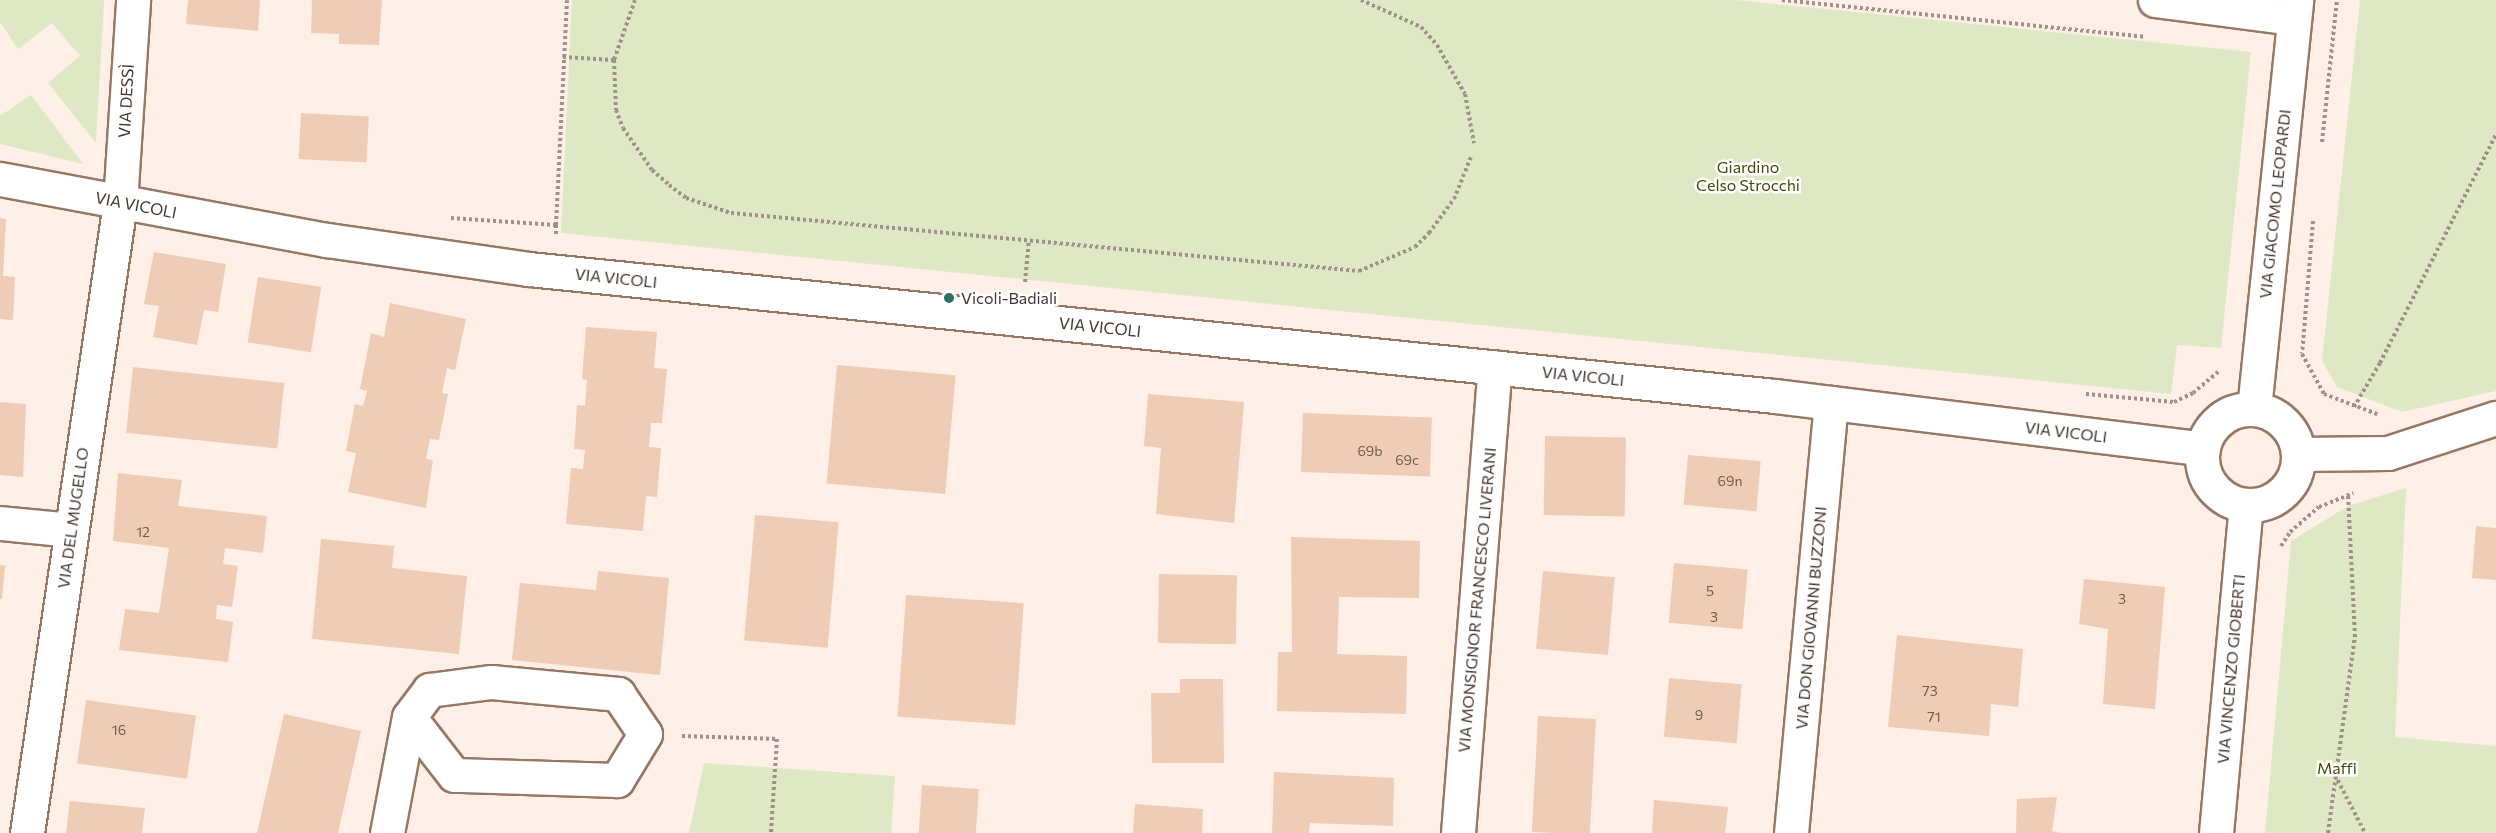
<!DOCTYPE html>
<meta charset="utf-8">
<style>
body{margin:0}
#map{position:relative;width:2496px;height:833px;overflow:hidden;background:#feefe7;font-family:Commissioner,sans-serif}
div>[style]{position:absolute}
.green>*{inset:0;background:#dee8c4}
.building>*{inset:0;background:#efccb6;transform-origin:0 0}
.path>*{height:4px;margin-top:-2px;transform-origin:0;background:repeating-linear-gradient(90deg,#9f9088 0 3px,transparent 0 6px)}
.roads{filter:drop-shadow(2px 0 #977763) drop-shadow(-2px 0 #977763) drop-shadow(0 2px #977763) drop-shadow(0 -2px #977763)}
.minor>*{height:33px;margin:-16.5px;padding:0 16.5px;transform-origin:16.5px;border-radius:16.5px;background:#fff}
.minor>.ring{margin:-16.5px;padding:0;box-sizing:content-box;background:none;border:33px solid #fff;border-radius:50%}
.dots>*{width:16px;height:16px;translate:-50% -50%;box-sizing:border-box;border:3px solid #fff;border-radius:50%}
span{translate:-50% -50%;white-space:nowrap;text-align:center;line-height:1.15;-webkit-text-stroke:5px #fff;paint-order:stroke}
.number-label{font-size:14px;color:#705c50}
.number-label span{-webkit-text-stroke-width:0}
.street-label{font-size:16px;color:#45372e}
.park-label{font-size:16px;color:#3f4b04}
.poi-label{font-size:16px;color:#45372e}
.left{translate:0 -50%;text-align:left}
</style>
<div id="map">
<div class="green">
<div style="clip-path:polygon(0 0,104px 0,96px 143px,48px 83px,80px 56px,52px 23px,18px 49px,0 22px)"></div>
<div style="clip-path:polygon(572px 0,1736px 0,2251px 52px,2221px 348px,2177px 345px,2171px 394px,561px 233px)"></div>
<div style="clip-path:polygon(2360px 0,2496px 0,2496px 391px,2402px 412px,2337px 387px,2322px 361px)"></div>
<div style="clip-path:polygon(31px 95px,83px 164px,0 144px,0 116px)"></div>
<div style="clip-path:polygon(2406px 488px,2395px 737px,2496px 746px,2496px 833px,2265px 833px,2291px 541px,2348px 506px)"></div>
<div style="clip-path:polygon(704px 763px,895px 776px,891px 833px,689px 833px)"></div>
</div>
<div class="building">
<div style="clip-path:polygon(188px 0,260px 0,258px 31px,186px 24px)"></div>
<div style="clip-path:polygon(312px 0,382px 0,379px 45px,339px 44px,339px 34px,311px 33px)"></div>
<div style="left:301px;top:113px;width:68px;height:46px;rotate:3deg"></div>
<div style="clip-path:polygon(0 218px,6px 219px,3px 276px,15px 277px,13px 320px,0 319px)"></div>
<div style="clip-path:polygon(154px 252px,226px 264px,218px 312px,204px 310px,197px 345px,153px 337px,159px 306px,144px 304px)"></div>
<div style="left:258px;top:277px;width:64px;height:66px;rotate:9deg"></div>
<div style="clip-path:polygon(390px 303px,466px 319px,455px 370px,447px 368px,442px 393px,448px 394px,439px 440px,430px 439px,426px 459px,433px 460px,426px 508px,348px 492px,356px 453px,346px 451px,355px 404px,363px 406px,367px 391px,360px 389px,371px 333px,384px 337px)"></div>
<div style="clip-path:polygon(586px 327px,657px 332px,654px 368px,667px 369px,662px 423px,651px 423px,649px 447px,661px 448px,657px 497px,646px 496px,643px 531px,566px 524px,571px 468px,583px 469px,585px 450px,574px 449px,577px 405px,585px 406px,587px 380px,582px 379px)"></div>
<div style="left:837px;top:365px;width:119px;height:119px;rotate:5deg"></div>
<div style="left:133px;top:367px;width:152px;height:66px;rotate:6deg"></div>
<div style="clip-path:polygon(1148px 394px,1244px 402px,1234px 523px,1156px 514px,1161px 448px,1144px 446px)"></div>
<div style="clip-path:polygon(0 402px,26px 404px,23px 477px,0 475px)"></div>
<div style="left:1303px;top:413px;width:129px;height:59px;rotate:2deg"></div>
<div style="left:1545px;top:436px;width:81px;height:79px;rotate:1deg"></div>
<div style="left:1688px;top:455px;width:73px;height:50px;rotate:5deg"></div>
<div style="clip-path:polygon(118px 473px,182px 480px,178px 506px,267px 516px,263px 553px,225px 548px,223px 564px,238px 566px,232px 607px,217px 605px,216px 619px,233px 622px,228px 662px,119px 650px,125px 609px,159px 613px,169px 548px,113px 541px)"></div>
<div style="left:755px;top:515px;width:84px;height:126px;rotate:5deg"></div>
<div style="clip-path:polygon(2476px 526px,2496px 528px,2496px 580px,2472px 578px)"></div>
<div style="clip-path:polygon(1291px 537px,1420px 541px,1419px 598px,1339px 597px,1337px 654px,1407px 656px,1406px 714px,1277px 711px,1278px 652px,1292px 652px)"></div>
<div style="clip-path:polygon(321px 539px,394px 546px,392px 568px,467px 576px,459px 654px,312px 639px)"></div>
<div style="left:1674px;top:563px;width:74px;height:60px;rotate:5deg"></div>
<div style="clip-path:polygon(0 565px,5px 566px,2px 599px,0 599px)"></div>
<div style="clip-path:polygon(598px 571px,669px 578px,660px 675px,512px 660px,520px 583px,596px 590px)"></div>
<div style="left:1543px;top:571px;width:72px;height:78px;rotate:5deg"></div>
<div style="left:1159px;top:574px;width:78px;height:69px;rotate:1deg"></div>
<div style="clip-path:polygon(2084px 579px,2165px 587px,2155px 709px,2103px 704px,2108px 629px,2079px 624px)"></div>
<div style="left:906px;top:595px;width:118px;height:122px;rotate:4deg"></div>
<div style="clip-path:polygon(1897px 635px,2023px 649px,2018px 707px,1991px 704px,1989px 736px,1888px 727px)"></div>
<div style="left:1669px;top:678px;width:73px;height:59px;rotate:5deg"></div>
<div style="clip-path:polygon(1180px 679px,1223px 679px,1224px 763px,1152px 763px,1151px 693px,1180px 693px)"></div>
<div style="left:86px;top:700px;width:111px;height:64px;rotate:8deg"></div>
<div style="clip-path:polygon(284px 714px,361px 731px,338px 833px,257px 833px)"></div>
<div style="left:1538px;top:716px;width:58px;height:116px;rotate:3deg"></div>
<div style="clip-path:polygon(1274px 772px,1394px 778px,1393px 826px,1310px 823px,1309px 833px,1272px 833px)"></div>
<div style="left:922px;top:785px;width:57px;height:48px;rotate:4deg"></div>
<div style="clip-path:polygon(2057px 797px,2052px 831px,2060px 833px,2016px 833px,2017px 799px)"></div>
<div style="clip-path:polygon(1654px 800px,1728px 807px,1725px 833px,1652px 833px)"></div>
<div style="clip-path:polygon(70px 801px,145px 808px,142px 833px,66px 833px)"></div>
<div style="clip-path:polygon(1135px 804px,1203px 809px,1202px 833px,1133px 833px)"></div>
</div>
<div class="path">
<div style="left:635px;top:0;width:64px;rotate:109.3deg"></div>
<div style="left:614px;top:60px;width:50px;rotate:87.7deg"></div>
<div style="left:616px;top:110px;width:19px;rotate:69deg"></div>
<div style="left:623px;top:128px;width:51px;rotate:55.4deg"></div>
<div style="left:652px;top:170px;width:23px;rotate:41deg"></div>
<div style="left:669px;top:185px;width:21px;rotate:37deg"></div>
<div style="left:686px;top:198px;width:47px;rotate:18.4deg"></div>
<div style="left:731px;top:213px;width:631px;rotate:5.28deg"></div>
<div style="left:1359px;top:271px;width:61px;rotate:-23.2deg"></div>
<div style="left:1415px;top:247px;width:20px;rotate:-45deg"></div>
<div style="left:1429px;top:233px;width:42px;rotate:-53.7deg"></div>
<div style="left:1454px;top:199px;width:45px;rotate:-68deg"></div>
<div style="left:1361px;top:0;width:66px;rotate:24.2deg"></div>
<div style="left:1421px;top:27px;width:24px;rotate:48deg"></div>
<div style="left:1437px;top:45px;width:56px;rotate:60.3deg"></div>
<div style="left:1465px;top:94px;width:50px;rotate:79.6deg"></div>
<div style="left:1782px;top:0;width:364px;rotate:5.8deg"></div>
<div style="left:563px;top:57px;width:51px;rotate:3.4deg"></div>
<div style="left:2322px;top:142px;width:143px;rotate:-84deg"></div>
<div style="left:451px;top:218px;width:105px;rotate:3.8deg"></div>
<div style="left:556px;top:225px;width:11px;rotate:90deg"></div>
<div style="left:2313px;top:221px;width:133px;rotate:94.7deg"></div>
<div style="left:2302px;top:354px;width:46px;rotate:61.2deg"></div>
<div style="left:2324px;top:394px;width:57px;rotate:20.7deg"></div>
<div style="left:556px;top:225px;width:225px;rotate:-87.2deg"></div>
<div style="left:1025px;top:282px;width:42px;rotate:-84.6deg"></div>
<div style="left:2086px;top:394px;width:88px;rotate:5.2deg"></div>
<div style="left:2174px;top:402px;width:21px;rotate:-25deg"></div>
<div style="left:2193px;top:393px;width:33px;rotate:-40deg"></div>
<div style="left:2354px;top:407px;width:51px;rotate:-59.4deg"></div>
<div style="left:2380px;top:363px;width:257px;rotate:-63.1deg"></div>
<div style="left:2281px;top:546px;width:17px;rotate:-57deg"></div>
<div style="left:2290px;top:532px;width:38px;rotate:-41deg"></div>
<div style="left:2319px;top:507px;width:37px;rotate:-22deg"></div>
<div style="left:682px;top:736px;width:95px;rotate:1.8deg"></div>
<div style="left:777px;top:739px;width:94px;rotate:93.7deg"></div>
<div style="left:2335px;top:775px;width:65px;rotate:62.7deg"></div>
<div style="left:2328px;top:833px;width:198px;rotate:-82.2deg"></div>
<div style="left:2355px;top:637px;width:143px;rotate:-92.8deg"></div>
</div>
<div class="roads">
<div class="minor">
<div style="left:2155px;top:0;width:139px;rotate:7.4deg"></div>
<div style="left:0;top:179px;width:333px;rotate:10.6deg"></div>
<div style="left:327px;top:240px;width:204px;rotate:8.2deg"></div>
<div style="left:529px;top:269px;width:1251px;rotate:5.82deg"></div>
<div style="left:1774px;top:396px;width:432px;rotate:7deg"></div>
<div style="left:2254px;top:409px;width:411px;rotate:-84.1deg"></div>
<div class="ring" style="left:2202px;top:409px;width:63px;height:63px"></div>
<div style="left:2298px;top:454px;width:90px;rotate:-0.6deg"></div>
<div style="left:2388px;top:453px;width:114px;rotate:-18deg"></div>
<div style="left:0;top:523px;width:71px;rotate:5.6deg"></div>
<div style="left:27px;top:833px;width:637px;rotate:-81.6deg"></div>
<div style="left:120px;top:203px;width:203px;rotate:-86.3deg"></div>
<div style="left:387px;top:833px;width:118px;rotate:-79.3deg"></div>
<div style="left:409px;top:717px;width:34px;rotate:-53deg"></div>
<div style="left:429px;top:690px;width:63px;rotate:-7.4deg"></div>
<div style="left:491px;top:682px;width:128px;rotate:5.4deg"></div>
<div style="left:618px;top:694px;width:48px;rotate:56deg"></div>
<div style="left:645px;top:734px;width:54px;rotate:121.3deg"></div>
<div style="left:617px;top:780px;width:163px;rotate:-178.2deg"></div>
<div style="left:454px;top:775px;width:73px;rotate:-127.8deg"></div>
<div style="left:1458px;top:833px;width:467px;rotate:-85.5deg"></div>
<div style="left:1791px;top:833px;width:432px;rotate:-84.7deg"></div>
<div style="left:2216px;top:833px;width:329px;rotate:-84.8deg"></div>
</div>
</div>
<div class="dots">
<div style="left:949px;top:298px;background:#307262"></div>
</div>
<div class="number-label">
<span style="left:1370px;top:451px">69b</span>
<span style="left:1407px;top:460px">69c</span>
<span style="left:1730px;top:481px">69n</span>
<span style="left:143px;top:532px">12</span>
<span style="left:1710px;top:591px">5</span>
<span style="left:2122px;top:599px">3</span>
<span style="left:1714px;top:617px">3</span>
<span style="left:1930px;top:691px">73</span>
<span style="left:1699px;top:715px">9</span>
<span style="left:1934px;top:717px">71</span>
<span style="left:119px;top:730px">16</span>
</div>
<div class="street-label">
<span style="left:126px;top:101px;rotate:-87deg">VIA DESSÌ</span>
<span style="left:2275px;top:204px;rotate:-84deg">VIA GIACOMO LEOPARDI</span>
<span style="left:136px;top:205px;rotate:11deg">VIA VICOLI</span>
<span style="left:616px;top:278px;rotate:6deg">VIA VICOLI</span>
<span style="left:1100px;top:327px;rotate:6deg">VIA VICOLI</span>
<span style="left:1583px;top:376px;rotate:6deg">VIA VICOLI</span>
<span style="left:2066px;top:432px;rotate:7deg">VIA VICOLI</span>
<span style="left:73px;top:518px;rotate:-82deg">VIA DEL MUGELLO</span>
<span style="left:1477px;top:600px;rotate:-85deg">VIA MONSIGNOR FRANCESCO LIVERANI</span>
<span style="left:1811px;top:618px;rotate:-85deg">VIA DON GIOVANNI BUZZONI</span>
<span style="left:2231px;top:669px;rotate:-85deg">VIA VINCENZO GIOBERTI</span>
</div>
<div class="park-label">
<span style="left:1748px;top:176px">Giardino<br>Celso Strocchi</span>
<span style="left:2337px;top:768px">Maffi</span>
</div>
<div class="poi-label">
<span class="left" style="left:961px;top:298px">Vicoli-Badiali</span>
</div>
</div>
